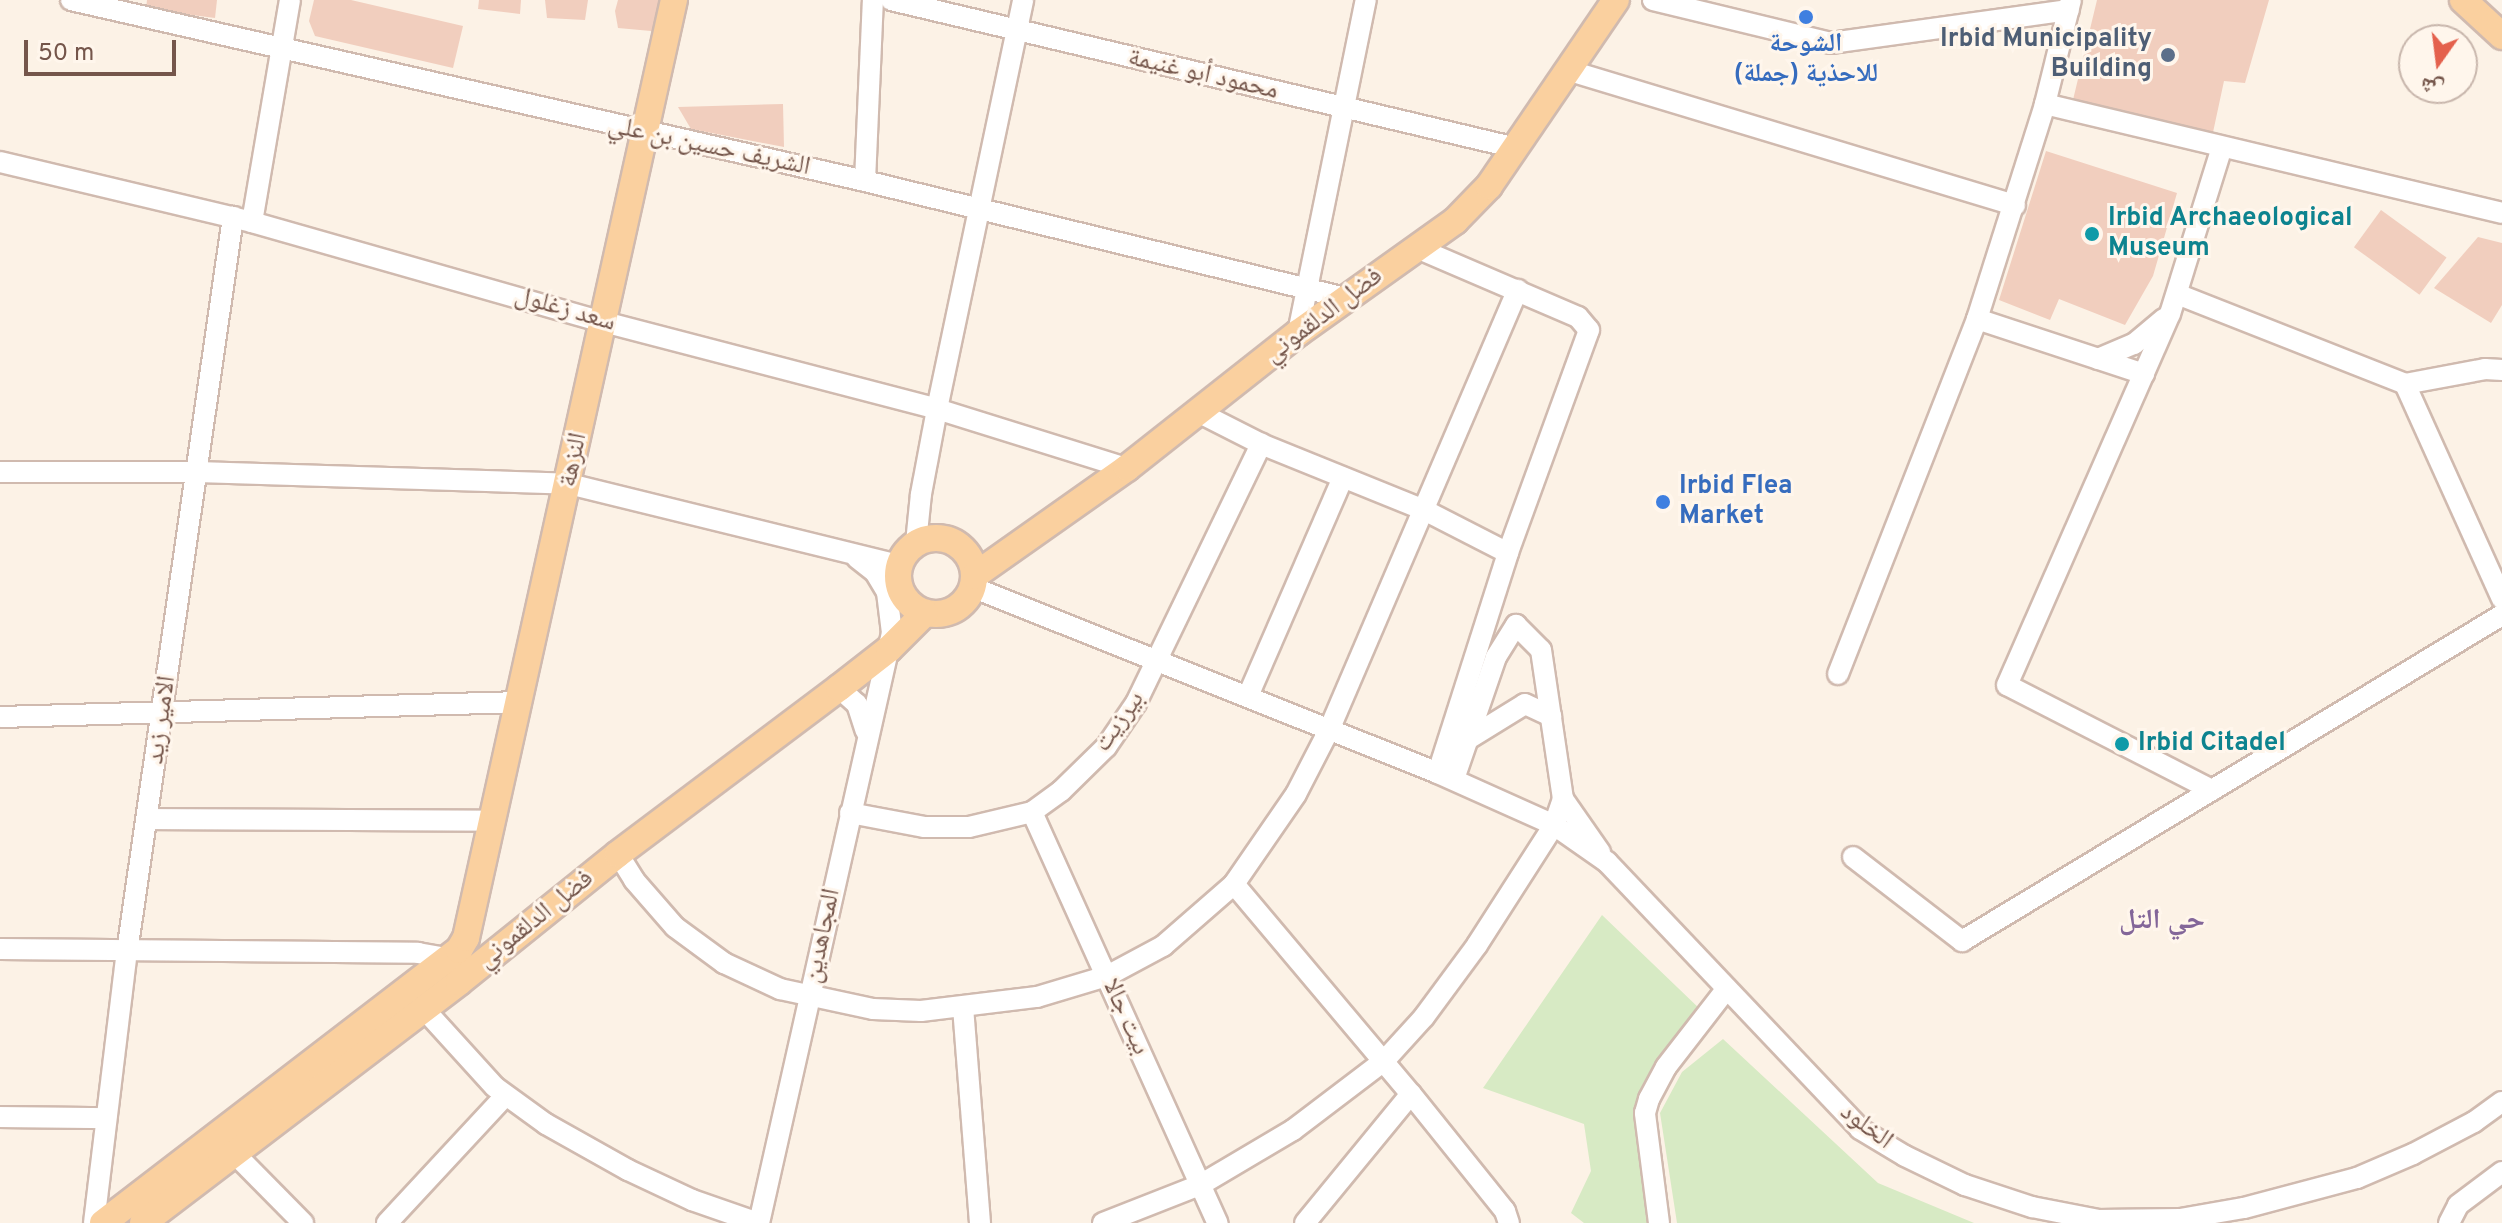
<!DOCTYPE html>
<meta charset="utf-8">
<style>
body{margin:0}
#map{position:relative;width:2502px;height:1223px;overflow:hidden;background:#fcf2e6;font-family:Overpass,"Noto Naskh Arabic",sans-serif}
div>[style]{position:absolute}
.green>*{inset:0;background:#d7eac4}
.building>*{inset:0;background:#f1cebe;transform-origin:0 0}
.roads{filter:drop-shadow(2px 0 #d0baaf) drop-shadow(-2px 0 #d0baaf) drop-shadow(0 2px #d0baaf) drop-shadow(0 -2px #d0baaf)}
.minor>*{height:20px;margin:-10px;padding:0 10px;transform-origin:10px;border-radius:10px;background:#fff}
.major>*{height:26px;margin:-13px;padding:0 13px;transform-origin:13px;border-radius:13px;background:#fad09f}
.major>.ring{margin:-13px;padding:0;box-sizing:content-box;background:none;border:26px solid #fad09f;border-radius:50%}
.dots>*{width:22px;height:22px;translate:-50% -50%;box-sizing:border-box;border:4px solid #fff6ec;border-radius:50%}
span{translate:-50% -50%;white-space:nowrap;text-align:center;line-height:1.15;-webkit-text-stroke:6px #fff6ec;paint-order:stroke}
.service-label{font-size:26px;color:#4e5e75;font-weight:700}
.right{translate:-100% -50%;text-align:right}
.shop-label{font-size:26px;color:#366cbe;font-weight:700}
.left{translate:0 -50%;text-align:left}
.street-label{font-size:26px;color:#75564b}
.culture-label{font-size:26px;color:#0d838f;font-weight:700}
.neighbourhood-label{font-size:28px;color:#836699;font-weight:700}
.north{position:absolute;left:2398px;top:24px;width:80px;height:80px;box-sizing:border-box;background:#fff6ec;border:2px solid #c8b6ac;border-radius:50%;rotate:194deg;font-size:22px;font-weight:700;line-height:32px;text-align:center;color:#75564b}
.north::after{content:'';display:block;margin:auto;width:28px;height:36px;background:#e4614d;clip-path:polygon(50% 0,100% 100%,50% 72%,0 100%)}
.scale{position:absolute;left:24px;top:40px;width:152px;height:36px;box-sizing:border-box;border:4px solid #75564b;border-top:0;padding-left:10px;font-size:24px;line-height:28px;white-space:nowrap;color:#75564b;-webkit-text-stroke:6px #fff6ec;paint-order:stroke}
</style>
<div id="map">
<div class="green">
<div style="clip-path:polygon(1602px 915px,1702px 1011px,1645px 1113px,1654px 1223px,1584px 1223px,1571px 1213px,1591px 1171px,1584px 1124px,1483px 1088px)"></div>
<div style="clip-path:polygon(1723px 1039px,1878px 1183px,1974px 1223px,1677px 1223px,1660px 1113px,1682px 1072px)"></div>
</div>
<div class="building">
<div style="clip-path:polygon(147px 0,217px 0,215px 18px,146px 9px)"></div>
<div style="clip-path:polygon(314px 0,351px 0,463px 26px,453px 68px,315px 36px,309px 21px)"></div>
<div style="clip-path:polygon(479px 0,521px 0,520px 14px,478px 9px)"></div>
<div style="clip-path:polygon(545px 0,588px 0,585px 20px,547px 18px)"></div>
<div style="clip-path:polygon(618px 0,666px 0,662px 32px,618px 28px,615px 11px)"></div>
<div style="clip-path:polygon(2097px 0,2269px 0,2245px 83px,2224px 81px,2212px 137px,2072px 104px)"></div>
<div style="clip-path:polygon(783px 104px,784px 147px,691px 129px,678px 107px)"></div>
<div style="clip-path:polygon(2046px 151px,2177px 193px,2153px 276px,2125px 325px,2059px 299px,2050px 320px,1999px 300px)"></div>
<div style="left:2381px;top:210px;width:81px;height:46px;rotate:36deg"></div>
<div style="clip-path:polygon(2478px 237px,2502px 243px,2502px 305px,2491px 323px,2434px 288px)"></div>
</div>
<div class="roads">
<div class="minor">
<div style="left:71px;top:0;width:814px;rotate:12.84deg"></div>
<div style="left:865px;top:181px;width:495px;rotate:13.7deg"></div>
<div style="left:891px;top:0;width:642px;rotate:13.32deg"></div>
<div style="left:1653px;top:0;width:183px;rotate:13.6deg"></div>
<div style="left:1831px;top:43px;width:240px;rotate:-7.9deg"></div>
<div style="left:1567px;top:70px;width:468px;rotate:16.8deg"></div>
<div style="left:2045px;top:104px;width:470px;rotate:13.4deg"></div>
<div style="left:0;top:162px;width:259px;rotate:13.4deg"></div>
<div style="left:252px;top:222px;width:366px;rotate:15.9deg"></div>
<div style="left:604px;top:322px;width:344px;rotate:14.6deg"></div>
<div style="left:937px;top:409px;width:199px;rotate:17.3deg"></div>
<div style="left:865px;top:181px;width:181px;rotate:-87.5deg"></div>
<div style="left:252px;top:222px;width:225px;rotate:-80.3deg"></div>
<div style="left:1417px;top:248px;width:175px;rotate:23.2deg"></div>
<div style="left:1578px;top:317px;width:17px;rotate:50deg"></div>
<div style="left:1589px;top:330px;width:237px;rotate:110deg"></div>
<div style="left:1508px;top:553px;width:231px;rotate:107.7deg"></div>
<div style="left:2177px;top:294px;width:245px;rotate:21.5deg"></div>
<div style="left:2405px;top:384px;width:81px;rotate:-10.6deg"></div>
<div style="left:2485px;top:369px;width:17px;rotate:3deg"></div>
<div style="left:1977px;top:319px;width:176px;rotate:18.2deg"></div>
<div style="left:1298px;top:333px;width:340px;rotate:-78.5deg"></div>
<div style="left:2098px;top:359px;width:39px;rotate:-23deg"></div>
<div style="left:2134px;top:344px;width:39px;rotate:-40deg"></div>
<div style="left:2405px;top:384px;width:236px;rotate:65.7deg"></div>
<div style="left:1200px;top:413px;width:68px;rotate:26.9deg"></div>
<div style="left:1261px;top:444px;width:176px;rotate:22deg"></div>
<div style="left:1424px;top:510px;width:94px;rotate:27.1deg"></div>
<div style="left:0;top:472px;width:197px"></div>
<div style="left:197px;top:472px;width:372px;rotate:1.8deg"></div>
<div style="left:569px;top:484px;width:340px;rotate:13.8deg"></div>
<div style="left:916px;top:543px;width:49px;rotate:-84.2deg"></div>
<div style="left:921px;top:494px;width:86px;rotate:-79.3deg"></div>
<div style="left:937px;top:409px;width:418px;rotate:-78.1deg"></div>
<div style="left:972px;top:587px;width:502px;rotate:21.76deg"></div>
<div style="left:1438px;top:773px;width:127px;rotate:24.1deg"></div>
<div style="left:1554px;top:825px;width:65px;rotate:34.9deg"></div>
<div style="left:1607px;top:862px;width:368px;rotate:46.5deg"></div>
<div style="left:1860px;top:1129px;width:52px;rotate:31deg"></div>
<div style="left:1905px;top:1156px;width:67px;rotate:25.8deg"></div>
<div style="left:1965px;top:1185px;width:71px;rotate:18.2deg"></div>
<div style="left:2032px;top:1207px;width:67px;rotate:11.1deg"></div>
<div style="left:2098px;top:1220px;width:82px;rotate:-0.7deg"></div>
<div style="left:2180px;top:1219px;width:65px;rotate:-9.8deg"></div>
<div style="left:2244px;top:1208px;width:117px;rotate:-14.9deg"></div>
<div style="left:2357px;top:1178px;width:61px;rotate:-23.2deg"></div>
<div style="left:2413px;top:1154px;width:69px;rotate:-27.7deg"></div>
<div style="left:2474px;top:1122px;width:34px;rotate:-36deg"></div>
<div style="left:1838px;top:674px;width:381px;rotate:-68.6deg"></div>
<div style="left:1977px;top:319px;width:225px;rotate:-72.4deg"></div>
<div style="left:2045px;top:104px;width:107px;rotate:-76deg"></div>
<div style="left:839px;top:688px;width:24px;rotate:42deg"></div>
<div style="left:857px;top:704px;width:28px;rotate:72deg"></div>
<div style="left:1248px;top:696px;width:238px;rotate:-66.5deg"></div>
<div style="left:0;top:717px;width:521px;rotate:-1.65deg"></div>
<div style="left:1465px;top:741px;width:70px;rotate:-31.7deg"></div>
<div style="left:1525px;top:704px;width:29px;rotate:25deg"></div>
<div style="left:1454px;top:779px;width:129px;rotate:-71deg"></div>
<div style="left:1496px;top:657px;width:38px;rotate:-58deg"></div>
<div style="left:1516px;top:625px;width:35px;rotate:45deg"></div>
<div style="left:1541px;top:650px;width:151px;rotate:81.6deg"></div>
<div style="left:1563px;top:799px;width:65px;rotate:55.1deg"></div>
<div style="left:2212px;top:790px;width:230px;rotate:-152.9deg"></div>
<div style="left:2007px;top:685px;width:405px;rotate:-66.3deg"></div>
<div style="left:2170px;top:314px;width:175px;rotate:-72.7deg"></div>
<div style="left:1032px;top:812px;width:451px;rotate:65.7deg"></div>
<div style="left:850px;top:813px;width:75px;rotate:10.7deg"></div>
<div style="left:924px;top:827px;width:45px"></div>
<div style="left:969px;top:827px;width:65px;rotate:-13.4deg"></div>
<div style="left:1032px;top:812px;width:36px;rotate:-36deg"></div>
<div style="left:1061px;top:791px;width:63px;rotate:-44.4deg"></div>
<div style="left:1106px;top:747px;width:53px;rotate:-55.7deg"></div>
<div style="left:1136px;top:703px;width:288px;rotate:-64.2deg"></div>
<div style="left:148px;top:819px;width:346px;rotate:0.3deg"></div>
<div style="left:618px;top:854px;width:31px;rotate:58deg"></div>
<div style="left:634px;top:880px;width:62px;rotate:48.9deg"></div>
<div style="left:675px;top:927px;width:61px;rotate:36.3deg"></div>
<div style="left:724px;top:963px;width:62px;rotate:24.9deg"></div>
<div style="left:780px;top:989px;width:95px;rotate:12.1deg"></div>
<div style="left:873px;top:1009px;width:48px;rotate:2.4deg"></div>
<div style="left:921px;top:1011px;width:117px;rotate:-6.9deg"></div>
<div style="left:1037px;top:997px;width:73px;rotate:-16.7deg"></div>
<div style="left:1107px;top:976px;width:64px;rotate:-28.2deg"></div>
<div style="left:1163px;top:946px;width:94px;rotate:-41.1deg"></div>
<div style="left:1234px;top:884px;width:109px;rotate:-55.4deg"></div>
<div style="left:1296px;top:794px;width:72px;rotate:-62.7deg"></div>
<div style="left:1329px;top:730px;width:479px;rotate:-66.8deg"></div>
<div style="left:1853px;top:857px;width:138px;rotate:37.6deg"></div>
<div style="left:1962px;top:941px;width:631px;rotate:-31.12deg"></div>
<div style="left:1234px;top:884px;width:275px;rotate:49.9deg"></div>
<div style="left:1411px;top:1094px;width:150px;rotate:51.2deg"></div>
<div style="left:1505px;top:1211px;width:13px;rotate:72deg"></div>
<div style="left:0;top:949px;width:418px;rotate:0.5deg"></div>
<div style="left:418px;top:953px;width:29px;rotate:10deg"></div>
<div style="left:963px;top:1007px;width:217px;rotate:85.5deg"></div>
<div style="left:424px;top:1009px;width:105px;rotate:47.7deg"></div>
<div style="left:495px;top:1087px;width:63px;rotate:36deg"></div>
<div style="left:546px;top:1124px;width:94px;rotate:29.3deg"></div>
<div style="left:628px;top:1170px;width:71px;rotate:25.1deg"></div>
<div style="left:692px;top:1200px;width:70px;rotate:19.2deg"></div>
<div style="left:0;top:1117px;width:104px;rotate:0.6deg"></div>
<div style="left:233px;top:1152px;width:100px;rotate:45.4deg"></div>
<div style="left:94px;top:1223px;width:273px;rotate:-83.1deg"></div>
<div style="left:127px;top:952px;width:743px;rotate:-81.79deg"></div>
<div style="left:387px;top:1223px;width:173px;rotate:-47.1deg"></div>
<div style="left:759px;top:1223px;width:605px;rotate:-77.3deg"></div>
<div style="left:892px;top:633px;width:41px;rotate:-97deg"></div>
<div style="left:887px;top:592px;width:23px;rotate:-121deg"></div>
<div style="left:875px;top:572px;width:23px;rotate:-142deg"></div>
<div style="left:1103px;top:1223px;width:104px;rotate:-21.4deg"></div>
<div style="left:1200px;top:1185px;width:108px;rotate:-30.6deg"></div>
<div style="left:1293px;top:1130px;width:114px;rotate:-37.2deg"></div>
<div style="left:1384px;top:1061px;width:59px;rotate:-47.7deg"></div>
<div style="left:1424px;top:1017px;width:89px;rotate:-53.6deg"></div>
<div style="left:1477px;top:945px;width:143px;rotate:-57.3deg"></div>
<div style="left:1554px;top:825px;width:28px;rotate:-71deg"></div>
<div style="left:1305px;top:1223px;width:167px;rotate:-50.6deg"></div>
<div style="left:1659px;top:1223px;width:111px;rotate:-97.3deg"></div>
<div style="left:1645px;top:1113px;width:15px;rotate:-74deg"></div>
<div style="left:1649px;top:1099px;width:36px;rotate:-62deg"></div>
<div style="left:1666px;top:1067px;width:96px;rotate:-52.2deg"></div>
<div style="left:2449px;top:1223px;width:20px;rotate:-63deg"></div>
<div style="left:2458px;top:1205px;width:55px;rotate:-36.9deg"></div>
</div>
<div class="major">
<div style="left:2463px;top:0;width:53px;rotate:42.7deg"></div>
<div class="ring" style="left:898px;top:538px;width:50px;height:50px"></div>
<div style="left:974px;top:576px;width:187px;rotate:-35.2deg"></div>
<div style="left:1127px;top:468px;width:218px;rotate:-38.3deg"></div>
<div style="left:1298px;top:333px;width:193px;rotate:-35.5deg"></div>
<div style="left:1455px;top:221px;width:49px;rotate:-45.8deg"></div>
<div style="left:1489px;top:186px;width:225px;rotate:-55.7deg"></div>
<div style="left:103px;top:1223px;width:449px;rotate:-37.5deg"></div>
<div style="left:459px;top:950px;width:14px;rotate:-60deg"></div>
<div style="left:466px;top:938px;width:961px;rotate:-77.5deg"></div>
<div style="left:143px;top:1223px;width:397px;rotate:-37.3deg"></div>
<div style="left:459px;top:982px;width:204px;rotate:-38.8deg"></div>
<div style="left:618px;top:854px;width:276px;rotate:-36.9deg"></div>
<div style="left:839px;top:688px;width:63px;rotate:-38deg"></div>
<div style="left:889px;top:649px;width:51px;rotate:-45deg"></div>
</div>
</div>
<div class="dots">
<div style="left:1806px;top:17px;background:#3f7fe0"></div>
<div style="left:2168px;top:55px;background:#5c6f8a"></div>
<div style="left:2092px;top:234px;background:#0f9aa8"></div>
<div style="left:1663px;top:502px;background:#3f7fe0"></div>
<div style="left:2122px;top:744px;background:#0f9aa8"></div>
</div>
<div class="service-label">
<span class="right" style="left:2152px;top:55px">Irbid Municipality<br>Building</span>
</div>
<div class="shop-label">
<span style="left:1806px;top:60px">الشوحة<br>للاحذية (جملة)</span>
<span class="left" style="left:1679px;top:502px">Irbid Flea<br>Market</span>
</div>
<div class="street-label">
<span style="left:1203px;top:75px;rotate:13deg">محمود أبو غنيمة</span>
<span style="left:709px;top:147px;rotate:12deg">الشريف حسين بن علي</span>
<span style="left:565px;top:310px;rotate:16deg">سعد زغلول</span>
<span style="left:1324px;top:316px;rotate:-37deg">فضل الدلقموني</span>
<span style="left:574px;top:460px;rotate:-78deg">النزهة</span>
<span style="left:162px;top:720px;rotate:-82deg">الامير زيد</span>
<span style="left:1120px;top:722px;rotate:-55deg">بيرزيت</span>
<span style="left:536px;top:920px;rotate:-39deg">فضل الدلقموني</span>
<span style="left:823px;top:936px;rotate:-78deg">المجاهدين</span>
<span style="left:1125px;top:1017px;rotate:66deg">بيت جالا</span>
<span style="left:1866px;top:1127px;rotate:37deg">الخلود</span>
</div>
<div class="culture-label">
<span class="left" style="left:2108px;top:234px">Irbid Archaeological<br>Museum</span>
<span class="left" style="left:2138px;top:744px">Irbid Citadel</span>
</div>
<div class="neighbourhood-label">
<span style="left:2162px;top:921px">حي التل</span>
</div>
<div class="north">ش</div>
<div class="scale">50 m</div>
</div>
